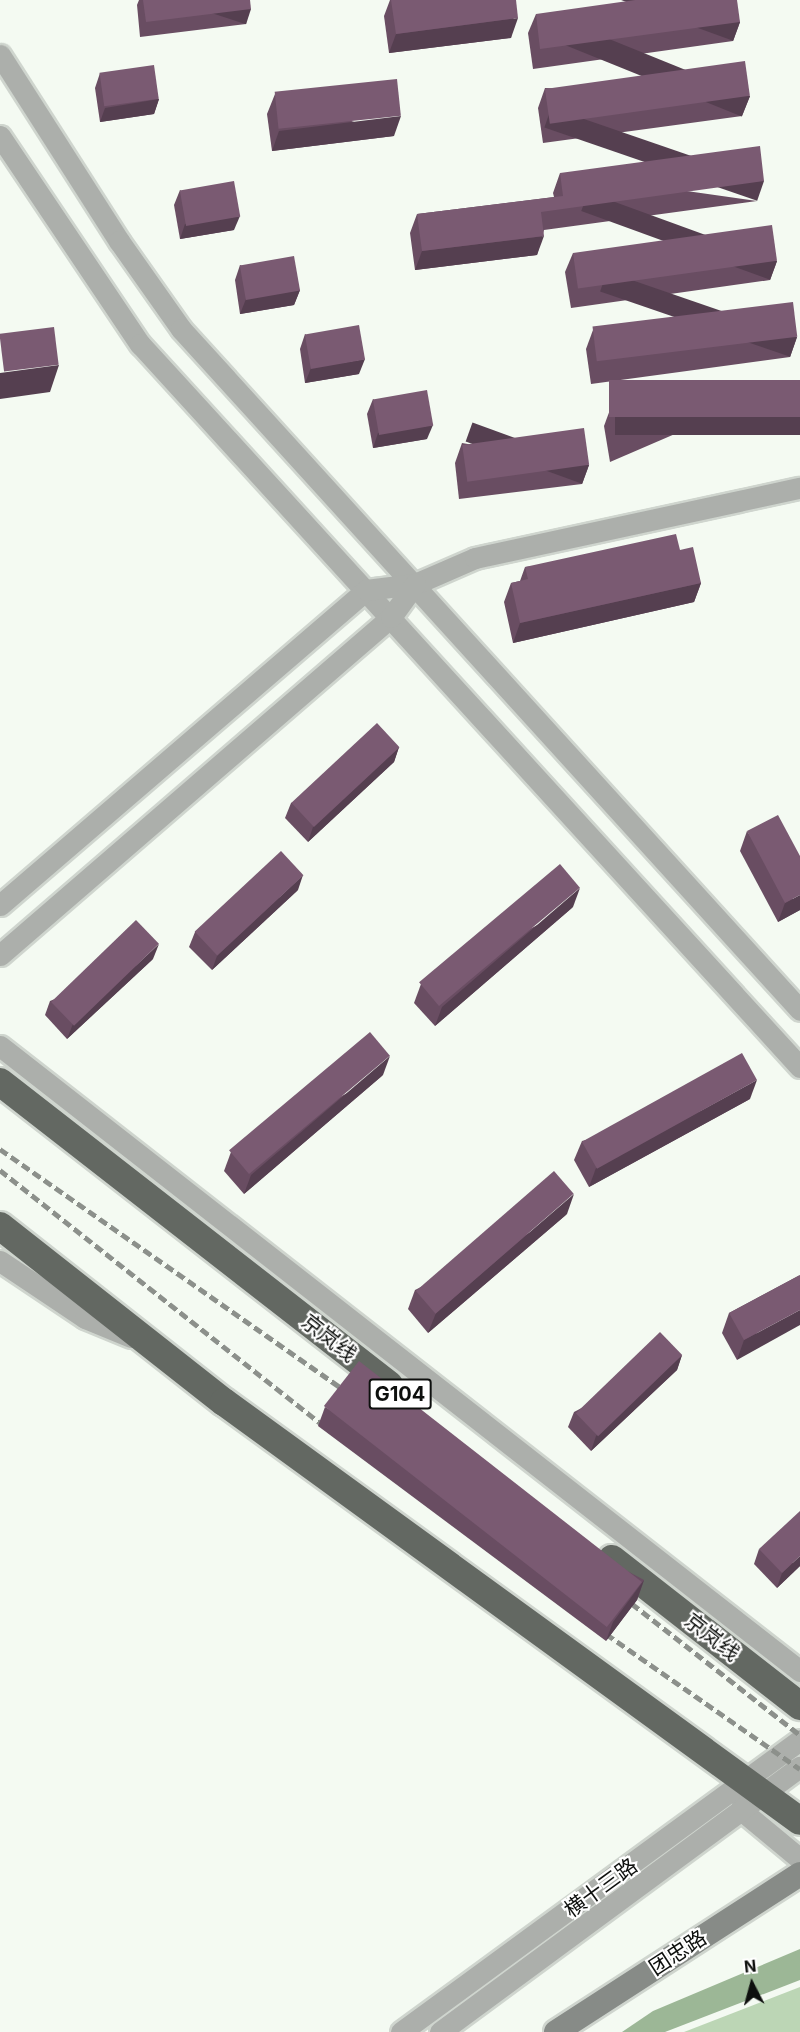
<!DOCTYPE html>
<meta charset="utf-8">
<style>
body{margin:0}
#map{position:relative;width:800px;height:2032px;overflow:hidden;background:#f4faf2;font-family:Inter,"Noto Sans SC",sans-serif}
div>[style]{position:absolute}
.green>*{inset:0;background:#bcd6b5}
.water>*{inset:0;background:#9cb796}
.roads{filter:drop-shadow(2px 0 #cfd5ce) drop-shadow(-2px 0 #cfd5ce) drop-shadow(0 2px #cfd5ce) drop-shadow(0 -2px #cfd5ce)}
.tertiary>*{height:21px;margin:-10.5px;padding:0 10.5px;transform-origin:10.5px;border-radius:10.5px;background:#acafab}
.secondary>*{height:24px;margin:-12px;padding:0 12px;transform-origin:12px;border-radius:12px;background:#878b87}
.trunk>*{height:28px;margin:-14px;padding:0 14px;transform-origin:14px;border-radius:14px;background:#636862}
.rail>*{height:4.5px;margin-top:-2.25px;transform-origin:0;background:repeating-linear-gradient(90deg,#8c908b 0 9px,transparent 0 13.5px)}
.wall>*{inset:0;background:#694d62}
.shaded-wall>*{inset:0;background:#553f50;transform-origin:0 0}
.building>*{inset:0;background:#7a5a72;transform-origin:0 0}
span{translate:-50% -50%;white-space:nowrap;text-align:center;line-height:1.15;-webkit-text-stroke:4.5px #fff;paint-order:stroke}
.shield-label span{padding:2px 4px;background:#fff;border:2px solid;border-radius:4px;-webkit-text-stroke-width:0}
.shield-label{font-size:20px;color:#0e100e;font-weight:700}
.street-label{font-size:21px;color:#0e100e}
.north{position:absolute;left:722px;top:1954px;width:60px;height:60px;-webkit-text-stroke:4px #fff;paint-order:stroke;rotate:354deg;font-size:16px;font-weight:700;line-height:24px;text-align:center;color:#0e100e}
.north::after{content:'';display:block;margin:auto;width:21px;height:27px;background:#0e100e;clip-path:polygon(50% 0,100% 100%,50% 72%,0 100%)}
</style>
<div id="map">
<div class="green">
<div style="clip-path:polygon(800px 1987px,800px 2032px,684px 2032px)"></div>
</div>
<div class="water">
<div style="clip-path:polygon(800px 1949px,800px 1980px,665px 2032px,622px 2032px,653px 2011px)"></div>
</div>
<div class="roads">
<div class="tertiary">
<div style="left:0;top:55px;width:221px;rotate:57.4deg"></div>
<div style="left:119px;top:241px;width:108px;rotate:54.8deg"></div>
<div style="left:181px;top:329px;width:920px;rotate:47.73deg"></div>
<div style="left:0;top:136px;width:251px;rotate:56.1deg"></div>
<div style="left:140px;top:344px;width:979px;rotate:47.61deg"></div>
<div style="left:0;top:905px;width:483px;rotate:-40.7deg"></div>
<div style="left:366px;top:590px;width:49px;rotate:-7deg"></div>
<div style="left:415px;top:584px;width:65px;rotate:-23.4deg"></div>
<div style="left:475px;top:558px;width:332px;rotate:-12.2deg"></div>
<div style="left:0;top:955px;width:517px;rotate:-40.84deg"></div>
<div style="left:391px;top:617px;width:41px;rotate:-54deg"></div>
<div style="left:0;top:1046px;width:1015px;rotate:38deg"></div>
<div style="left:0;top:1261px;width:102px;rotate:33.8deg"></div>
<div style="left:85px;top:1318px;width:50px;rotate:22.4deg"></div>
<div style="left:743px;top:1799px;width:11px;rotate:100deg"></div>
<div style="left:741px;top:1810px;width:77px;rotate:39.7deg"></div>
<div style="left:401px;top:2032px;width:494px;rotate:-36.2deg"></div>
<div style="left:440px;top:2032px;width:447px;rotate:-36.4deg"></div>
</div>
<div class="secondary">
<div style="left:556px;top:2032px;width:291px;rotate:-32.9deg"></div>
</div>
<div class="trunk">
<div style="left:0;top:1082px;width:493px;rotate:37.9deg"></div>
<div style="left:0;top:1226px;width:285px;rotate:38.2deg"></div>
<div style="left:224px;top:1402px;width:712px;rotate:36.03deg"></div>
<div style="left:612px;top:1559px;width:239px;rotate:38deg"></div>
</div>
</div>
<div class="rail">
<div style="left:0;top:1149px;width:431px;rotate:35deg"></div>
<div style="left:0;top:1170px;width:423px;rotate:38.3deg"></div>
<div style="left:621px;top:1595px;width:227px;rotate:38deg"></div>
<div style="left:595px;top:1626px;width:250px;rotate:34.9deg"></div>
</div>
<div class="wall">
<div style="clip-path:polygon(139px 0,250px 0,246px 24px,140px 37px,137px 5px)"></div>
<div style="clip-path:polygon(390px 0,516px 0,511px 38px,389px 53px,384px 16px)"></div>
<div style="clip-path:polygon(536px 14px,740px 22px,733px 41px,533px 69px,528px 33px)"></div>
<div style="clip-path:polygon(100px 73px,159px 99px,154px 114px,100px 122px,95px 88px)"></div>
<div style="clip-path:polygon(545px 88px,750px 96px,742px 116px,543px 143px,538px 108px)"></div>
<div style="clip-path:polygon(275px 94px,394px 136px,272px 151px,267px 114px)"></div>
<div style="clip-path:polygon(560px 173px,757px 201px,544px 230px,537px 255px,415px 270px,410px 233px,417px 214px,554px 197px,553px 193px)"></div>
<div style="clip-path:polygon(180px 190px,234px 230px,180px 239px,174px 205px)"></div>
<div style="clip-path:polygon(573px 253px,777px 261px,770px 280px,571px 308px,565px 272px)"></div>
<div style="clip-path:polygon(240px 265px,300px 290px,294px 305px,240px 314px,235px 280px)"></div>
<div style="clip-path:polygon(593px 330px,797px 337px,790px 357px,591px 384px,586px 349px)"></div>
<div style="clip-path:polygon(305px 334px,359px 374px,305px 383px,300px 349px)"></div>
<div style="clip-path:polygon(800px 380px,610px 462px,604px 426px,611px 407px)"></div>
<div style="clip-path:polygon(373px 399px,427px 439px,373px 448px,367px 414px)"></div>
<div style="clip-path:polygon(462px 443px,589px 465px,582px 484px,459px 499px,455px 463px)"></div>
<div style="clip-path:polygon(680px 550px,701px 583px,694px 602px,513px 643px,504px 602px,511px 583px,520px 581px,525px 567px)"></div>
<div style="clip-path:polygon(399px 747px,394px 762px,308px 842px,285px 818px,291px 803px)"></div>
<div style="clip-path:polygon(747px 831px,800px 910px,778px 922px,740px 851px)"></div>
<div style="clip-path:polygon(298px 890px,212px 970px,189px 947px,195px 932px)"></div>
<div style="clip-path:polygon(573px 907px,435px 1026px,414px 1003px,421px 984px)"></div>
<div style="clip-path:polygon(153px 959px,67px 1039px,45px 1015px,50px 1001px)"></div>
<div style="clip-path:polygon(383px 1075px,244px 1194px,224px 1171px,231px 1152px)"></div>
<div style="clip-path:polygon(750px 1099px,589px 1187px,574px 1160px,582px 1141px)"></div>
<div style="clip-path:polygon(567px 1214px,428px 1333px,408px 1309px,415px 1290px)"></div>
<div style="clip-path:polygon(800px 1275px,737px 1360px,722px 1333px,729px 1313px)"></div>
<div style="clip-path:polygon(682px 1355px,677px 1370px,591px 1451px,568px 1427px,574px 1412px)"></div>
<div style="clip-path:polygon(325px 1407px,644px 1580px,637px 1600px,606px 1641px,318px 1426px)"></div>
<div style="clip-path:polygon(759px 1549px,800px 1566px,777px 1588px,754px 1564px)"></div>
</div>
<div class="shaded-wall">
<div style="left:251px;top:9px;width:16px;height:106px;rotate:108deg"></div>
<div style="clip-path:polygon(518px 18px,511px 38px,389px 53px,396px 34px)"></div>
<div style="left:740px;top:22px;width:20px;height:202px;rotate:110deg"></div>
<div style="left:750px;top:96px;width:22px;height:202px;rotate:112deg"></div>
<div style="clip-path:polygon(159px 99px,154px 114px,100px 122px,105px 108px)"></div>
<div style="clip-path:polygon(401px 116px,394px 136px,272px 151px,279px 131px)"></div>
<div style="left:764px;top:181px;width:21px;height:225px;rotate:109deg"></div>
<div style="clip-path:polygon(240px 216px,234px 230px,180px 239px,185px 224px)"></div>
<div style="clip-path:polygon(544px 236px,537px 255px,415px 270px,422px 251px)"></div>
<div style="left:777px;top:261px;width:20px;height:201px;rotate:110deg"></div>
<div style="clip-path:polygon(300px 290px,294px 305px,240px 314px,246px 299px)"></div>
<div style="left:797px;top:337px;width:21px;height:201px;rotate:109deg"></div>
<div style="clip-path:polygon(365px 359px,359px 374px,305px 383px,311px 368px)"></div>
<div style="clip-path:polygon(59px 365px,50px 392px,0 399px,0 373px)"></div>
<div style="left:800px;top:417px;width:18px;height:185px;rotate:90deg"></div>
<div style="clip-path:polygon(433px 425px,427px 439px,373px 448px,378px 433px)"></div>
<div style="left:589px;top:465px;width:20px;height:124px;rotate:110deg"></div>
<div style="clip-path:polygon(701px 583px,694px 602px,513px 643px,520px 623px)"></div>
<div style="clip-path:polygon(399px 747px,394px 762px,308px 842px,313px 827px)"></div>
<div style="clip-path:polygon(303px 875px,298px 890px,212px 970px,217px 956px)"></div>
<div style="clip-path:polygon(580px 888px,573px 907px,435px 1026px,442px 1007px)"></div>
<div style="clip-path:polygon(800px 895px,800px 910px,778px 922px,785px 903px)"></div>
<div style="clip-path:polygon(159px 944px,153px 959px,67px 1039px,73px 1024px)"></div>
<div style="clip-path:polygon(390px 1056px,383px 1075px,244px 1194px,251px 1175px)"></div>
<div style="clip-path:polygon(757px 1080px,750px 1099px,589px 1187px,596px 1168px)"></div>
<div style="clip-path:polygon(574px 1194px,567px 1214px,428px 1333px,436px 1313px)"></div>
<div style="clip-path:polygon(800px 1310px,800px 1325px,737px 1360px,744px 1340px)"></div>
<div style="clip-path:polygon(682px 1355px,677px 1370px,591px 1451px,596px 1436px)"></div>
<div style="clip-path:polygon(800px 1556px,800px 1566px,777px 1588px,782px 1573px)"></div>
<div style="clip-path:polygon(644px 1580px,637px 1600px,606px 1641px,613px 1622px)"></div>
</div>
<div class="building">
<div style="clip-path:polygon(143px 0,250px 0,251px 9px,146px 22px)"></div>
<div style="clip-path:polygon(391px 0,516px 0,518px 18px,396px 34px)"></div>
<div style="clip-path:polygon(635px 0,737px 0,740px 22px,540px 49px,536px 14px)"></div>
<div style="left:745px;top:61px;width:35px;height:202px;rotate:82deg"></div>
<div style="left:154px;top:65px;width:34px;height:55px;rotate:82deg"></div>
<div style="left:397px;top:79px;width:37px;height:123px;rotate:84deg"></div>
<div style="clip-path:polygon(760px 146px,764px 181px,541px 212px,544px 236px,422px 251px,417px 214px,563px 196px,560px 173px)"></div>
<div style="left:234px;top:181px;width:36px;height:55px;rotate:80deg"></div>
<div style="left:772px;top:225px;width:36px;height:201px;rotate:82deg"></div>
<div style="left:294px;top:256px;width:35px;height:55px;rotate:80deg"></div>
<div style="left:793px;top:302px;width:35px;height:202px;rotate:83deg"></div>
<div style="left:359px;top:325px;width:35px;height:55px;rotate:80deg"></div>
<div style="left:54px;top:327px;width:38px;height:55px;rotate:83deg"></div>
<div style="left:800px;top:380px;width:37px;height:191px;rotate:90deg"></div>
<div style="left:427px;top:390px;width:36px;height:55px;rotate:80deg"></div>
<div style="left:584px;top:428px;width:37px;height:123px;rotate:82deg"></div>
<div style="clip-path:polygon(676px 534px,680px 550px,693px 547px,701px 583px,520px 623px,511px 583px,528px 579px,525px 567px)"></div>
<div style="left:377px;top:723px;width:33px;height:117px;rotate:47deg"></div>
<div style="clip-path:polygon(778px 815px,800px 856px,800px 895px,785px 903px,747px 831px)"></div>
<div style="left:281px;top:851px;width:33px;height:118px;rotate:47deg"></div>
<div style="left:560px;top:864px;width:31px;height:184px;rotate:50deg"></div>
<div style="left:136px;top:920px;width:33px;height:118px;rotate:46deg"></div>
<div style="left:370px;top:1032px;width:31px;height:184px;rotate:50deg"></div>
<div style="left:742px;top:1053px;width:31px;height:183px;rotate:61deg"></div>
<div style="left:554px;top:1171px;width:30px;height:183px;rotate:49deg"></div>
<div style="clip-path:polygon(800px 1275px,800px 1310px,744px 1340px,729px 1313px)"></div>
<div style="left:660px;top:1332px;width:32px;height:117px;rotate:46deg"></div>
<div style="left:359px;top:1361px;width:359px;height:57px;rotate:38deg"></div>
<div style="clip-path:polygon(800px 1511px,800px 1556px,782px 1573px,759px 1549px)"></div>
</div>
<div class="shield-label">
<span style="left:400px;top:1394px">G104</span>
</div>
<div class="street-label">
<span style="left:329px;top:1338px;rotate:38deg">京岚线</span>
<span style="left:712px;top:1637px;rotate:38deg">京岚线</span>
<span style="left:601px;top:1888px;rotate:-36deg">横十三路</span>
<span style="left:678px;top:1953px;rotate:-33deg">团忠路</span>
</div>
<div class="north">N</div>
</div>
